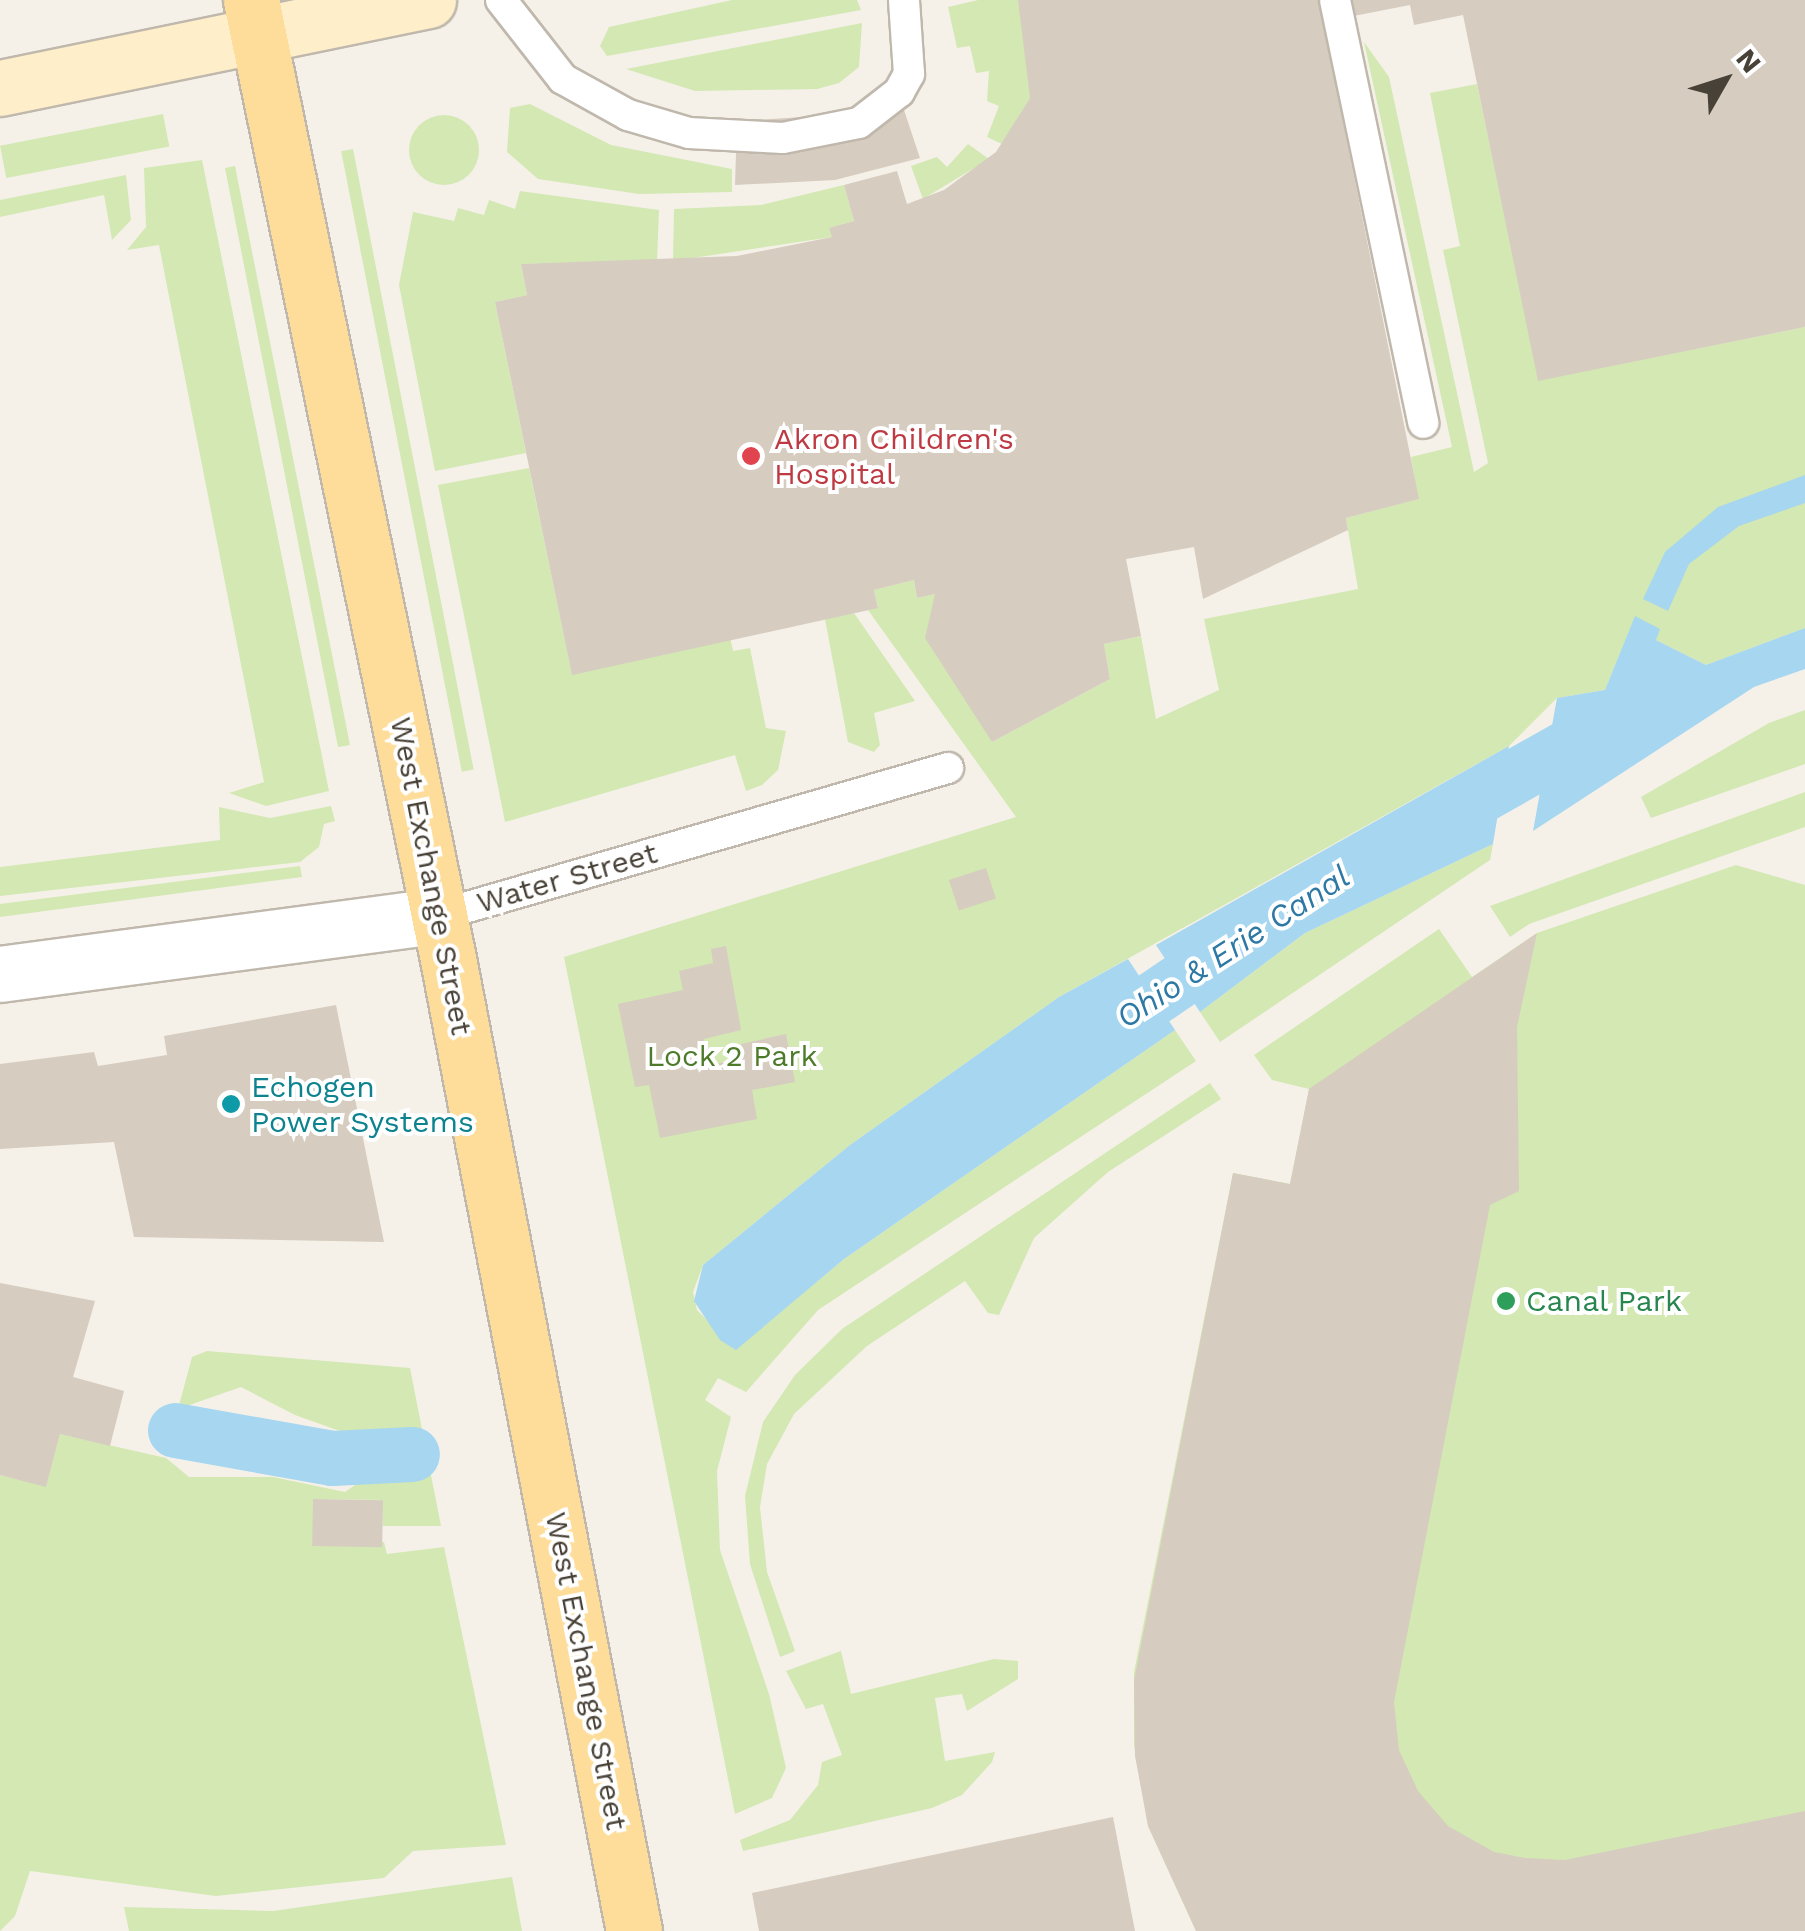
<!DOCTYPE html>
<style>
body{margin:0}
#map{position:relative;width:1805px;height:1931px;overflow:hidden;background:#f5f1e9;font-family:"Work Sans",sans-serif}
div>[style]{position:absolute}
.green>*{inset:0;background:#d3e8b3;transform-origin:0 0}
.round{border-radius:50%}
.water>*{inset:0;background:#a6d6f0}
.canal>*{height:55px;margin:-27.5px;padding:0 27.5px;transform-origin:27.5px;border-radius:27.5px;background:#a6d6f0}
.building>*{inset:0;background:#d6ccbf;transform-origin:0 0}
.roads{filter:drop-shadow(2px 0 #c0b8ac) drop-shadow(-2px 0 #c0b8ac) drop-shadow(0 2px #c0b8ac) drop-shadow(0 -2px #c0b8ac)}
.lane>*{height:30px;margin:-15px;padding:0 15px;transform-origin:15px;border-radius:15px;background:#fff}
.street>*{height:55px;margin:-27.5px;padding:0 27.5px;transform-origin:27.5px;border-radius:27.5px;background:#fff}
.secondary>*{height:55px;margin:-27.5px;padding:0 27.5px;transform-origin:27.5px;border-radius:27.5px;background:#feefca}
.primary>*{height:55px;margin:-27.5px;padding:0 27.5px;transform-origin:27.5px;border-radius:27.5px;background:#fedc99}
.dots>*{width:28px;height:28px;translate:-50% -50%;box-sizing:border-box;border:5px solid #fff;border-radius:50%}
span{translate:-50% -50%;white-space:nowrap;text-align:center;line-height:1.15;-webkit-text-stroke:8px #fff;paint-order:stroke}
.health-label{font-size:30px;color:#be3a42}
.left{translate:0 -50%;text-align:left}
.street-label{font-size:30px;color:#484137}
.park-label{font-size:30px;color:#4d7b2a}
.culture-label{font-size:30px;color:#0d838f}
.leisure-label{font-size:30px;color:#27864d}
.water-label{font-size:32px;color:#2d78a5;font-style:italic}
.north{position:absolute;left:1675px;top:30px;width:100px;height:100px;-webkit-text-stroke:8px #fff;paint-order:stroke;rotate:51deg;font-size:28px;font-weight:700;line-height:40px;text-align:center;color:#484137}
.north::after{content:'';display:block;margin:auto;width:35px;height:45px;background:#484137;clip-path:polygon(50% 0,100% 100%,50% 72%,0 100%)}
</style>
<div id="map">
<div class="green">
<div style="clip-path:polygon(732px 0,857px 0,861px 10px,607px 56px,600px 46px,609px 27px)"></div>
<div style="clip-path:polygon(978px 0,1018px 0,1030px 55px,1030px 98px,1002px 144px,987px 137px,999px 106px,987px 101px,989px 71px,976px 73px,970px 46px,957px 48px,948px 7px)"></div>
<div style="clip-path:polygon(862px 23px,859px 67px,839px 83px,817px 89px,695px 91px,626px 69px)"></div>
<div style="clip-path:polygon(1364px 42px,1389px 77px,1474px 472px,1488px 463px,1443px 250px,1460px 246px,1430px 93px,1477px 84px,1539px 380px,1805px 327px,1805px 628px,1706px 665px,1656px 640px,1635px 617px,1605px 690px,1557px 698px,1509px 746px,1059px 997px,850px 1145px,703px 1265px,693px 1292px,697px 1310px,736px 1349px,844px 1259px,1175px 1030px,1196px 1061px,818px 1310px,746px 1392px,718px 1378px,705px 1400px,731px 1417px,717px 1471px,720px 1550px,769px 1694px,786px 1768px,772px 1798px,735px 1814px,564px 957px,1016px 817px,868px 610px,878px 607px,874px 590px,914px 580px,917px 598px,935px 594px,992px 742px,1110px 679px,1104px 644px,1141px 636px,1156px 719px,1219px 690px,1204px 619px,1358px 589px,1346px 518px,1418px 499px,1411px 457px,1452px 447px)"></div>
<div style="clip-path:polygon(530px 104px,611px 145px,732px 169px,732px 192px,639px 194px,538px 179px,507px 152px,510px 108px)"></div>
<div style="left:163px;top:114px;width:33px;height:166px;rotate:79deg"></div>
<div class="round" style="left:409px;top:115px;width:70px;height:70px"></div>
<div style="clip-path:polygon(968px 144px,989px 159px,923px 199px,911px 166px,937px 157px,947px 167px)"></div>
<div style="left:353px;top:149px;width:632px;height:12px;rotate:79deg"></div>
<div style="clip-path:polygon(202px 160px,329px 791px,266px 806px,229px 793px,264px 782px,159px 245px,127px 250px,146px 227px,144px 168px)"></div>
<div style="clip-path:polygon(235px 166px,350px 745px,338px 747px,225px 168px)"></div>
<div style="clip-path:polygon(126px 175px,131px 220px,112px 240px,104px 195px,0 217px,0 200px)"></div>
<div style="clip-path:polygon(844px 185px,854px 221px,830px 228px,832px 237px,673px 261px,674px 209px,761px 205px)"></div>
<div style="clip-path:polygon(520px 191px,659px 210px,657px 262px,521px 264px,527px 295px,495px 302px,526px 453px,435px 471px,399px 285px,413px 212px,454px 221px,458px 208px,484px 215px,489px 200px,515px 209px)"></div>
<div style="clip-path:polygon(529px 468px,572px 674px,730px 637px,733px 651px,750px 648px,766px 728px,786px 731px,778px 770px,762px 785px,746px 791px,735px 755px,505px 822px,438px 485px)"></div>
<div style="clip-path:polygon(854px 613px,915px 701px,874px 713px,880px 745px,874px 752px,848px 742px,825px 619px)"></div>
<div style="clip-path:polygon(1805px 710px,1805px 764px,1651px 818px,1641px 797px,1769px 723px)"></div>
<div style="clip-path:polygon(1805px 792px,1805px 827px,1529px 924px,1510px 937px,1490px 906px)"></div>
<div style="clip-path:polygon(331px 806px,335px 821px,324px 824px,319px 847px,300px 862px,0 896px,0 867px,220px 840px,219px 807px,270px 818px)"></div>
<div style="clip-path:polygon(1493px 844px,1490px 860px,1220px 1042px,1200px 1012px,1305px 933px)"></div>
<div style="clip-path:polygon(1736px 865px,1805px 885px,1805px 1931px,1196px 1931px,1148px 1826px,1134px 1745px,1134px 1672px,1233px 1173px,1290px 1184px,1309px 1089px,1272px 1080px,1254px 1055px,1439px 929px,1472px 977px,1537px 933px)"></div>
<div style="clip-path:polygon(300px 866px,302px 877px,0 917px,0 904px)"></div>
<div style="clip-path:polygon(1210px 1083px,1221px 1099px,1108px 1172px,1034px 1238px,999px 1315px,988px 1313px,965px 1281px,867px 1346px,794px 1414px,767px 1464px,760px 1507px,767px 1572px,795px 1651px,780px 1657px,750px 1564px,745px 1496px,763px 1422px,795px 1375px,842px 1329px)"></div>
<div style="clip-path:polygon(207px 1351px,410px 1368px,441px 1526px,383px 1526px,382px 1500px,313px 1499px,314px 1545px,384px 1542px,387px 1554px,444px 1547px,506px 1845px,413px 1851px,384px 1878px,216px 1896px,30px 1871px,15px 1916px,0 1931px,0 1475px,46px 1486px,60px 1434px,166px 1458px,189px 1477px,273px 1477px,345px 1492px,368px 1476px,362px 1439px,295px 1415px,241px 1387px,178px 1409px,192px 1357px)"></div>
<div style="clip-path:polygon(841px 1651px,851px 1694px,994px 1659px,1018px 1661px,1018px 1679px,967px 1711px,962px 1694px,935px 1698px,945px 1761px,995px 1752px,992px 1762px,962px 1795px,932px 1808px,743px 1851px,740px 1840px,790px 1820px,818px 1785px,822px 1762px,842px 1755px,823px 1704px,806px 1709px,786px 1671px)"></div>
<div style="clip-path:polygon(512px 1877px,522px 1931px,129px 1931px,124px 1907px,273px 1911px)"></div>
</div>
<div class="water">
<div style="clip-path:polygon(1805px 475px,1805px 503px,1739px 526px,1689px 564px,1668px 611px,1643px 599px,1665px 552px,1718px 507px)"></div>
<div style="clip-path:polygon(1635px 616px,1660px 629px,1656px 640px,1706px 665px,1805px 628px,1805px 669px,1754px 687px,1533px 831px,1557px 698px,1605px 690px)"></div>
<div style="clip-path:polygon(1509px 746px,1493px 844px,1305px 933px,1200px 1012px,1156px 945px)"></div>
<div style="clip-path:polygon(1128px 959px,1175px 1030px,844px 1259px,736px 1350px,720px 1340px,694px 1301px,703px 1265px,850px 1145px,1059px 997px)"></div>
</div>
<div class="canal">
<div style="left:1437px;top:820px;width:200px;rotate:-29.4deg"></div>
<div style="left:1092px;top:1040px;width:179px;rotate:-34.3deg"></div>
<div style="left:175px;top:1430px;width:159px;rotate:10.1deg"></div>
<div style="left:332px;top:1458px;width:80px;rotate:-2.9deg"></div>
</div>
<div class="building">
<div style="clip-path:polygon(1018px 0,1805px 0,1805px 327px,1538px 381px,1463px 15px,1414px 25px,1410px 5px,1323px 22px,1419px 499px,1346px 518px,1348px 530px,1203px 599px,1194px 547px,1126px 559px,1141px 636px,1104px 644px,1110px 679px,992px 742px,925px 638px,935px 594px,917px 598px,914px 580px,874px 590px,878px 608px,572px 675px,495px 302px,527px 295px,521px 264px,737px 256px,832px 237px,829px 228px,854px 221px,844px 185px,897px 171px,907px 204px,944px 190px,996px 152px,1030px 98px)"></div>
<div style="clip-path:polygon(900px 98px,920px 158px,835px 180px,735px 185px,737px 121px,820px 116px)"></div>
<div style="left:986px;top:868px;width:32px;height:39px;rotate:72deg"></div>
<div style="clip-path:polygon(1537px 933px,1517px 1027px,1519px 1191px,1490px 1205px,1394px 1702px,1399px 1750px,1418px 1791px,1448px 1826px,1494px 1852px,1525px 1858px,1565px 1860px,1805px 1811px,1805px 1931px,1196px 1931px,1148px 1826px,1135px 1756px,1134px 1681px,1233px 1173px,1290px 1184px,1309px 1089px)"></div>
<div style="clip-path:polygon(726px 946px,741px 1030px,704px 1039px,710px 1065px,744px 1058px,741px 1044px,786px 1034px,795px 1082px,752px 1090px,757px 1119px,660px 1138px,649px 1085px,635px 1087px,618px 1004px,683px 990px,679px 971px,713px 963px,711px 949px)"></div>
<div style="clip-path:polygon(336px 1005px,384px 1242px,134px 1237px,114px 1142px,0 1149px,0 1064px,94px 1052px,98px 1066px,167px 1055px,164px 1036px)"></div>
<div style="clip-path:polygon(0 1283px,95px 1301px,73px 1377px,124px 1391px,110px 1446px,60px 1434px,46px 1487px,0 1475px)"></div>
<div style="left:313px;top:1499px;width:70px;height:47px;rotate:1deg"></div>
<div style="clip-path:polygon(1113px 1817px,1135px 1931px,759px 1931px,752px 1893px)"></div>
</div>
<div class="roads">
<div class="lane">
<div style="left:501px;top:0;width:100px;rotate:51.9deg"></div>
<div style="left:563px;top:79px;width:74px;rotate:29deg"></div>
<div style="left:628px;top:115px;width:64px;rotate:16.4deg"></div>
<div style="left:689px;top:133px;width:94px;rotate:3deg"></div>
<div style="left:783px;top:138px;width:77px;rotate:-11.2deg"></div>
<div style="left:859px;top:123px;width:51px;rotate:-37.8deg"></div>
<div style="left:899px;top:92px;width:21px;rotate:-61deg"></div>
<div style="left:909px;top:74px;width:74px;rotate:-93.9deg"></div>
<div style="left:1335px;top:0;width:432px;rotate:78.2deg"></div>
<div style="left:440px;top:915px;width:529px;rotate:-16.14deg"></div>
</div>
<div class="street">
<div style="left:0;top:974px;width:444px;rotate:-7.6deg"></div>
</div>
<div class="secondary">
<div style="left:0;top:88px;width:437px;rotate:-11.6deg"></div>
</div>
<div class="primary">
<div style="left:251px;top:0;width:984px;rotate:78.39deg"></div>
<div style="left:449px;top:964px;width:985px;rotate:79.17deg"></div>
</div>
</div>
<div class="dots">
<div style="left:751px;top:456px;background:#e0444e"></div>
<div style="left:231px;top:1104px;background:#0f9aa8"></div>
<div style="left:1506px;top:1301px;background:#2e9e5b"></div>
</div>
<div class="health-label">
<span class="left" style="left:774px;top:456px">Akron Children's<br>Hospital</span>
</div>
<div class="street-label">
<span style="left:431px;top:876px;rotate:79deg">West Exchange Street</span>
<span style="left:567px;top:878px;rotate:-16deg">Water Street</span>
<span style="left:586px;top:1671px;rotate:79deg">West Exchange Street</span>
</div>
<div class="park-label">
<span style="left:732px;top:1056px">Lock 2 Park</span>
</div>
<div class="culture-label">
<span class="left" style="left:251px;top:1104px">Echogen<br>Power Systems</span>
</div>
<div class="leisure-label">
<span class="left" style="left:1526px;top:1301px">Canal Park</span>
</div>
<div class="water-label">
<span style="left:1233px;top:947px;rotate:-33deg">Ohio &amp; Erie Canal</span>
</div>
<div class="north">N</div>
</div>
